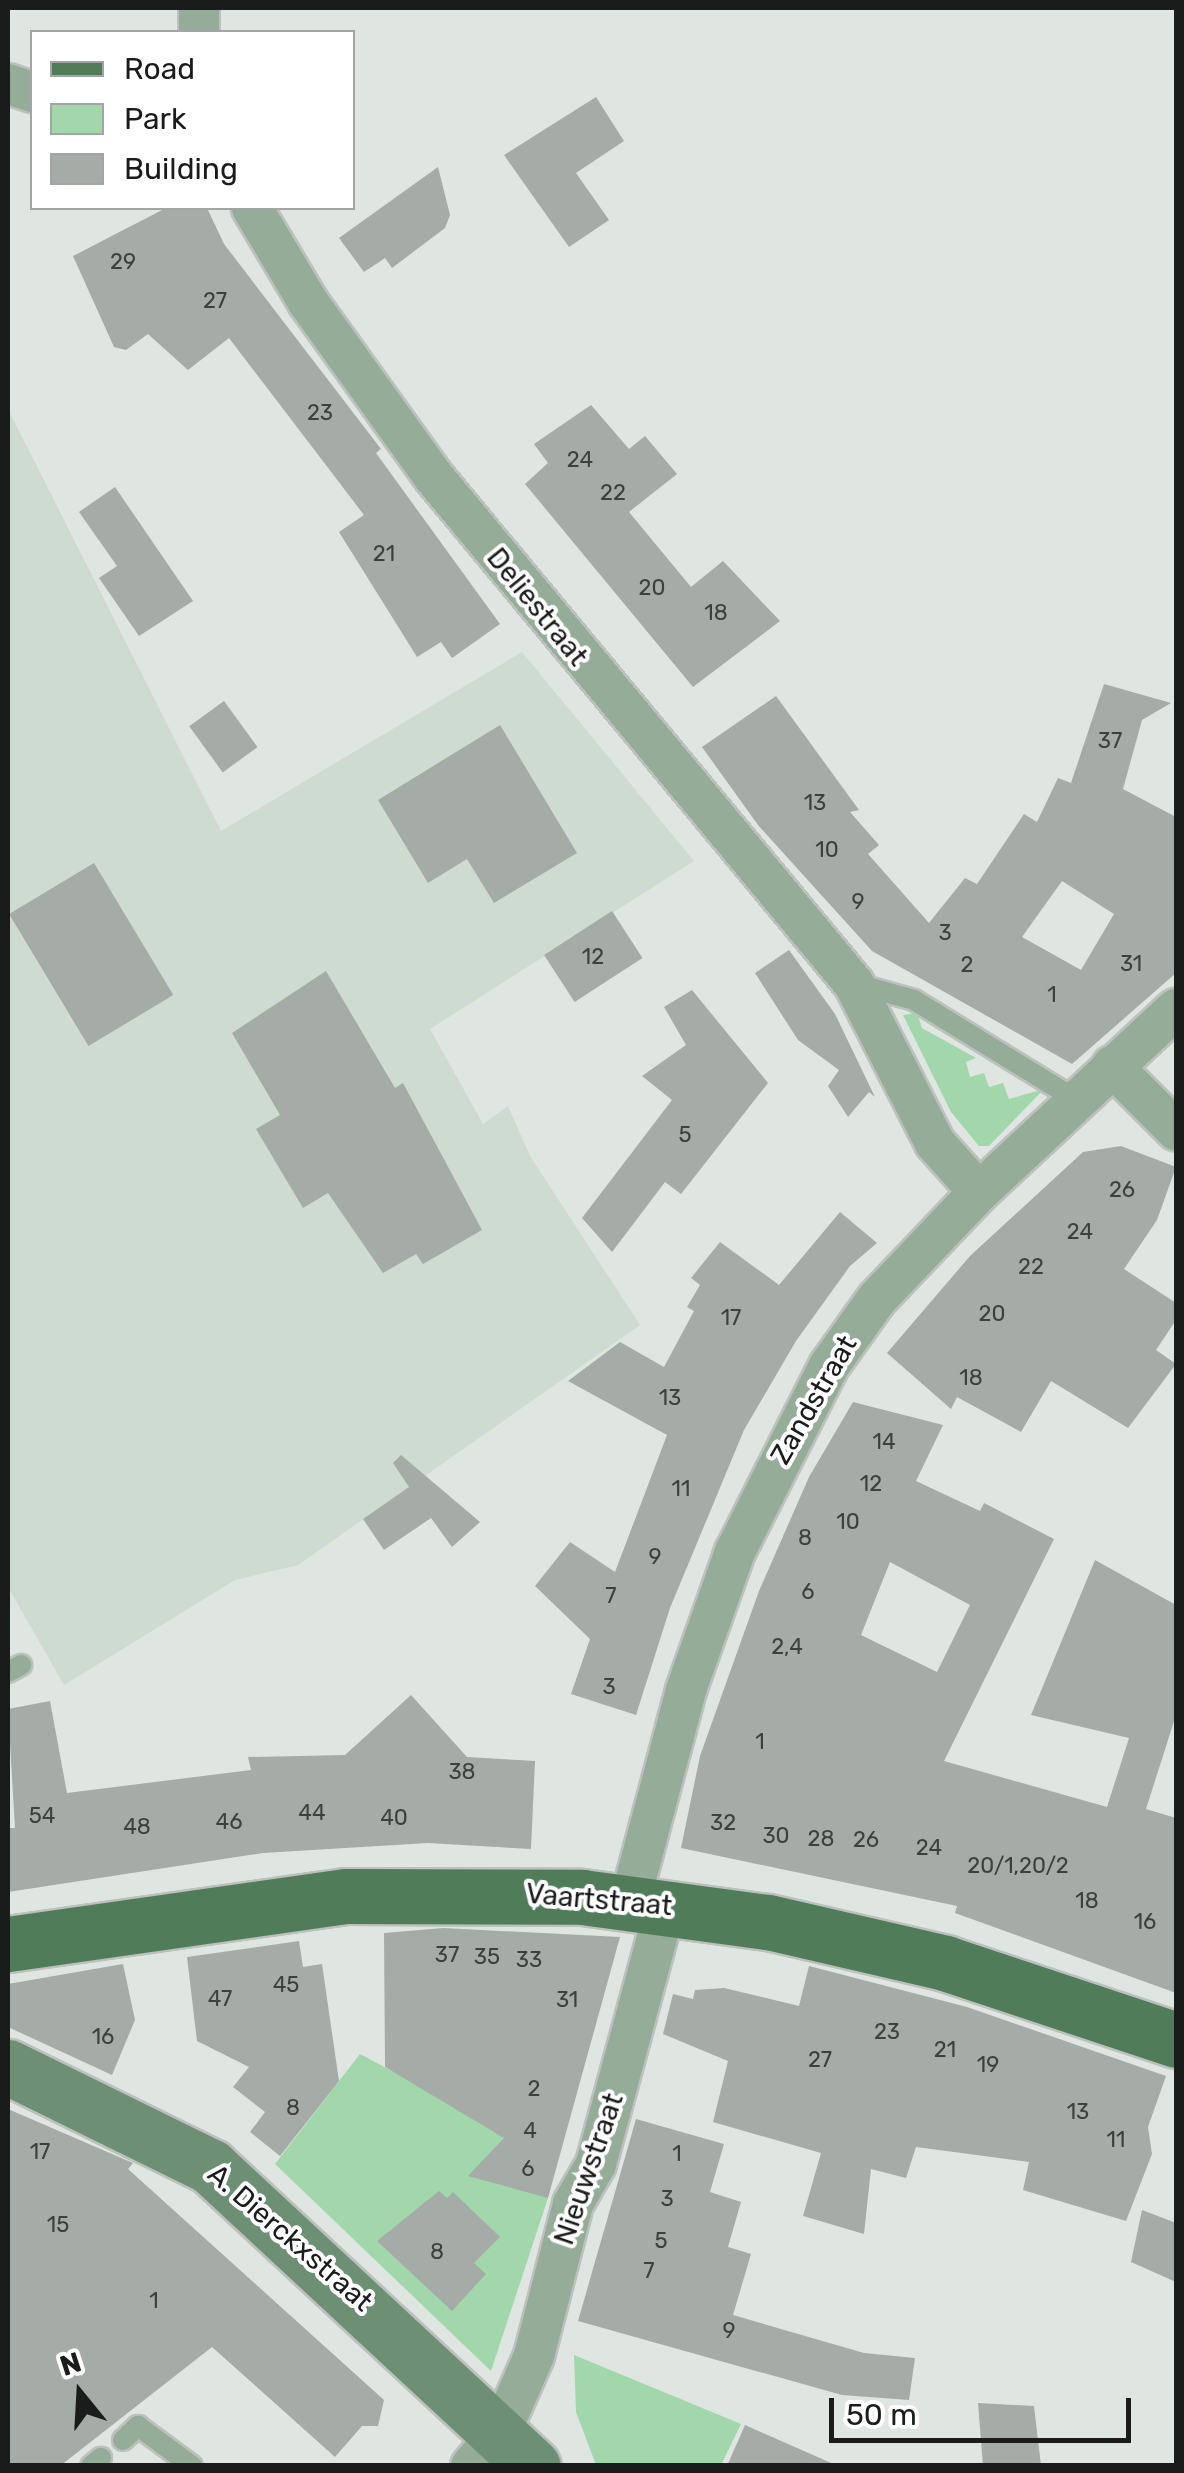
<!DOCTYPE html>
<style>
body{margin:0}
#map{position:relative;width:1184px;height:2473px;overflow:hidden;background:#dfe5e0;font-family:Rubik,sans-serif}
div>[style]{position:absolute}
.built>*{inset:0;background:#cedbd0}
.green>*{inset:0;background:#a2d7ac}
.building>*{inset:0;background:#a5aba6;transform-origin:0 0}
.roads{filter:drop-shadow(2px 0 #bcc1bd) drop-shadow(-2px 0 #bcc1bd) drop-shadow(0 2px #bcc1bd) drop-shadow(0 -2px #bcc1bd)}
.lane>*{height:20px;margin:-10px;padding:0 10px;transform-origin:10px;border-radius:10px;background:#94ac98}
.street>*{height:40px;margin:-20px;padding:0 20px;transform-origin:20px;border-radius:20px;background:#94ac98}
.secondary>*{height:55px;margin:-27.5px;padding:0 27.5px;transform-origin:27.5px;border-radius:27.5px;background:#6d9074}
.primary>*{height:55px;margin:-27.5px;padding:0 27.5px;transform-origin:27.5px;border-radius:27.5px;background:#507c5a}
span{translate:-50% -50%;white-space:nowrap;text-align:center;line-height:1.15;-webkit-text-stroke:8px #fff;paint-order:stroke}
.number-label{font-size:22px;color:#3d403e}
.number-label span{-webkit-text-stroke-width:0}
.street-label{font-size:28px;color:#1a1c1b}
.frame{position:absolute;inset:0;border:10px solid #1a1c1b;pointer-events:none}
.legend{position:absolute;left:30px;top:30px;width:325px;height:180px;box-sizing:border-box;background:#fff;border:2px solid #a3a4a4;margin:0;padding:12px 18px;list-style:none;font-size:30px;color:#1a1c1b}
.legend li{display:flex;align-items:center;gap:20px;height:50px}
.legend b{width:50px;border:2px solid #a3a4a4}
.north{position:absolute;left:30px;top:2343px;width:100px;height:100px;-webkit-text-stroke:8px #fff;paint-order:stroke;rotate:342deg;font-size:28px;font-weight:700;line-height:40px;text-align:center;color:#1a1c1b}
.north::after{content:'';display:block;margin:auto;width:35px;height:45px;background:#1a1c1b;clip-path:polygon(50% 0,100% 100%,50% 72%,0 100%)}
.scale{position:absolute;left:829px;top:2398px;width:302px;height:45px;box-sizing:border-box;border:5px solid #1a1c1b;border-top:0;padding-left:12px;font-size:30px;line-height:35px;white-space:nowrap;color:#1a1c1b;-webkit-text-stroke:8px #fff;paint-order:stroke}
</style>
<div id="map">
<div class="built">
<div style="clip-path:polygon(8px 409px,221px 831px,522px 652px,694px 861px,430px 1029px,483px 1124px,508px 1106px,530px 1156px,640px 1325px,298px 1565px,235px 1580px,64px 1685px,8px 1587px)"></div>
</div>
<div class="green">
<div style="clip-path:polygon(917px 1013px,922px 1028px,976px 1058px,966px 1062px,970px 1077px,984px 1073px,989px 1087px,1003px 1083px,1009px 1099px,1044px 1089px,989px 1146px,979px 1146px,951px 1112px,903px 1015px)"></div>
<div style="clip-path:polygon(360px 2054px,482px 2119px,508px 2140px,548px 2198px,491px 2371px,275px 2164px)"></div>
<div style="clip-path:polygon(574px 2355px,741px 2424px,721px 2465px,596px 2465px,576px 2412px)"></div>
</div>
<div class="building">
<div style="clip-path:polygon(596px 97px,624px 141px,576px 173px,609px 220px,569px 247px,504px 155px)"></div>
<div style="clip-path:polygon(438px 167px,450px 215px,445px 228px,392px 268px,385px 258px,364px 272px,339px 238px)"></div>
<div style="clip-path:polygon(166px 208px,207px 208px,224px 244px,381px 449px,376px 453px,500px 624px,452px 658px,441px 642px,417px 657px,339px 532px,364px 515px,229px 338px,188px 370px,148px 334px,126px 350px,114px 347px,73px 256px)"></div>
<div style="clip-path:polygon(591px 405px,629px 449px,645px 436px,677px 474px,629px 512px,691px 587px,723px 561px,780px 621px,693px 687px,525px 484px,548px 463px,534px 444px)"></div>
<div style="clip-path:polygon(115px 487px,193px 601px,139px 636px,99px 578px,117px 566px,79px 512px)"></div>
<div style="clip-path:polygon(evenodd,1104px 684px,1171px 703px,1142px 720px,1123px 789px,1176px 817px,1176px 973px,1072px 1064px,872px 951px,758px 825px,702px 747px,776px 696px,859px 810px,850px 812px,879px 845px,868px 854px,929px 923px,965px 878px,977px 884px,1024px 814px,1037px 822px,1058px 778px,1071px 783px,1104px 684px,1062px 881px,1114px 914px,1081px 970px,1022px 937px,1062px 881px)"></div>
<div style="left:224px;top:701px;width:57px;height:43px;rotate:54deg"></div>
<div style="clip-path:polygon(500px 725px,577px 853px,494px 903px,467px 859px,428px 883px,378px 800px)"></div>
<div style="left:94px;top:863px;width:154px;height:99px;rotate:59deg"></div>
<div style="left:612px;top:911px;width:56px;height:81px;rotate:57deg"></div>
<div style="clip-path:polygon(789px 950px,835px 1014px,875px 1097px,869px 1092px,848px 1117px,828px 1086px,839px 1070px,798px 1040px,755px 973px)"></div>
<div style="clip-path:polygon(326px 971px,395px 1088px,403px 1083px,482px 1230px,423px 1264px,416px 1254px,383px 1273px,328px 1193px,303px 1208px,256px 1129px,280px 1115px,232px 1033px)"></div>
<div style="clip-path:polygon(692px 990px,768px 1083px,681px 1194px,665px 1182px,612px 1252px,582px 1218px,672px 1100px,642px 1076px,686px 1045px,664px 1007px)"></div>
<div style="clip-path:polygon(1121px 1146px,1176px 1167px,1157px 1220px,1124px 1269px,1176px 1303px,1176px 1320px,1156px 1350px,1176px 1364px,1128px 1428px,1051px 1381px,1021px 1432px,957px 1397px,951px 1409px,887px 1353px,970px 1256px,1083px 1152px)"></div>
<div style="clip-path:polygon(840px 1212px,877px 1243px,850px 1266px,796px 1341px,744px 1430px,670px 1608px,636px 1715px,571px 1694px,590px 1639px,535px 1586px,570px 1542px,615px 1572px,667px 1435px,568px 1381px,620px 1342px,664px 1367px,694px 1311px,687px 1307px,700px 1285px,691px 1278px,720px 1242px,779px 1285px)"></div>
<div style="clip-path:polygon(evenodd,853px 1402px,943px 1425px,916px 1481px,980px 1511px,984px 1503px,1054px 1539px,944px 1761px,1107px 1807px,1129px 1738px,1031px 1715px,1095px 1560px,1176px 1605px,1176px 1715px,1146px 1809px,1176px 1818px,1176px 1993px,955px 1913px,957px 1906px,681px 1848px,700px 1756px,759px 1591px,809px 1477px,853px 1402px,890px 1562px,970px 1605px,937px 1672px,861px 1635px,890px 1562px)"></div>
<div style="clip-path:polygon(401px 1455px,480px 1522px,452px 1547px,431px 1518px,384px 1550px,363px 1519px,409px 1487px,393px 1463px)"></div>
<div style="clip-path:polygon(411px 1695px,467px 1757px,535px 1761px,531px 1849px,428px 1843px,263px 1853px,8px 1892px,8px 1828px,15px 1828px,8px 1709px,50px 1701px,67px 1793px,251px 1770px,248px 1757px,345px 1755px)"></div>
<div style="clip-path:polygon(443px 1928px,620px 1937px,548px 2198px,468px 2176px,504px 2138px,385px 2067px,384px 1933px)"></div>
<div style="clip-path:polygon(299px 1941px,303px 1967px,322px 1964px,339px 2081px,280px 2156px,250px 2132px,265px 2112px,233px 2087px,249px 2067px,197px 2041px,187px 1957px)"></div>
<div style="clip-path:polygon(123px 1964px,135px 2020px,112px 2075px,8px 2027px,8px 1984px)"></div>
<div style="clip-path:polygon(809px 1966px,967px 2007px,1166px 2076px,1148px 2127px,1152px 2154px,1126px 2221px,1023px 2190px,1029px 2162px,916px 2147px,906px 2178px,871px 2169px,864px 2234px,803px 2216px,821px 2153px,713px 2122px,728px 2061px,663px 2034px,673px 1994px,693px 1999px,695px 1990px,724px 1988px,799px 2006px)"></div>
<div style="clip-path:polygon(8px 2109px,133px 2163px,128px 2169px,384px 2400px,378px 2426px,362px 2426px,335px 2457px,212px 2347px,60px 2466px,8px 2466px)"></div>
<div style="clip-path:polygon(636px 2119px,724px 2144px,710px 2192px,741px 2202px,728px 2247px,751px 2254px,733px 2315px,864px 2353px,915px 2358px,909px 2400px,842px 2395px,578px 2321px)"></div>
<div style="clip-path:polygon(439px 2191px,447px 2198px,453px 2192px,500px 2237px,474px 2263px,486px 2274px,452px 2311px,377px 2241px)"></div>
<div style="clip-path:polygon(1142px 2210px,1176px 2223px,1176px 2282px,1131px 2262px)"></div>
<div style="clip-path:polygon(978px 2403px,1034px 2406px,1041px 2466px,983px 2466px)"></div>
<div style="clip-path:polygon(745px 2425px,838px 2466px,727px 2466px)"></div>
</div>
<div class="roads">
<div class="lane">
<div style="left:856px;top:984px;width:60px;rotate:15.4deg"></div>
<div style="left:914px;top:1000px;width:189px;rotate:31.6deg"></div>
<div style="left:8px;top:1672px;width:15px;rotate:-28deg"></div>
<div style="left:123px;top:2440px;width:21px;rotate:-43deg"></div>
<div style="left:138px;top:2426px;width:67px;rotate:36.5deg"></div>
<div style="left:91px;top:2466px;width:13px;rotate:-39deg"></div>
</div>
<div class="street">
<div style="left:199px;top:8px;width:24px;rotate:90deg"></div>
<div style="left:8px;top:84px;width:25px;rotate:18deg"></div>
<div style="left:252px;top:208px;width:109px;rotate:59.2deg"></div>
<div style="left:308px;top:302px;width:214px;rotate:54.3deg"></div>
<div style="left:433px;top:476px;width:660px;rotate:50.35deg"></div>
<div style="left:854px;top:984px;width:178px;rotate:63deg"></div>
<div style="left:935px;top:1143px;width:66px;rotate:48.1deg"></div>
<div style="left:1112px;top:1066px;width:91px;rotate:45deg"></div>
<div style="left:630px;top:1901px;width:218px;rotate:-75.1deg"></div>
<div style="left:686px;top:1690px;width:146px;rotate:-70.5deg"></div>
<div style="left:735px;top:1552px;width:208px;rotate:-63.2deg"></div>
<div style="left:829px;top:1366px;width:81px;rotate:-54.5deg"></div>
<div style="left:876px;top:1300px;width:149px;rotate:-46.4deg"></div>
<div style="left:979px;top:1192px;width:269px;rotate:-42.9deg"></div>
<div style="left:471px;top:2466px;width:46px;rotate:-49.4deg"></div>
<div style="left:501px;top:2431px;width:82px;rotate:-66.3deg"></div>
<div style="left:534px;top:2356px;width:157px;rotate:-75.6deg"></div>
<div style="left:573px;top:2204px;width:46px;rotate:-60.1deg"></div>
<div style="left:596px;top:2164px;width:269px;rotate:-74.9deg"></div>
</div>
<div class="secondary">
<div style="left:8px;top:2067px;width:226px;rotate:26.2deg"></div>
<div style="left:211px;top:2167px;width:439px;rotate:42.9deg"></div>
</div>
<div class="primary">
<div style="left:8px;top:1944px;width:341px;rotate:-8.1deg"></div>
<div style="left:346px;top:1896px;width:236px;rotate:0.2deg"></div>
<div style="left:582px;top:1897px;width:188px;rotate:7.7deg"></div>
<div style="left:768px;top:1922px;width:182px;rotate:13deg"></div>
<div style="left:945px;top:1963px;width:243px;rotate:18.4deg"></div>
</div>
</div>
<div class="number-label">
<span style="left:123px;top:262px">29</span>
<span style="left:215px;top:301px">27</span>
<span style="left:320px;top:413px">23</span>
<span style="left:580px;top:460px">24</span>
<span style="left:613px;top:493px">22</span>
<span style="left:384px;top:554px">21</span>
<span style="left:652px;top:588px">20</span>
<span style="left:716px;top:613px">18</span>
<span style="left:1110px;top:741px">37</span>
<span style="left:815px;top:803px">13</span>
<span style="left:827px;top:850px">10</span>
<span style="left:858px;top:902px">9</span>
<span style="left:945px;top:933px">3</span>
<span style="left:593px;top:957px">12</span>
<span style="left:1131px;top:964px">31</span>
<span style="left:967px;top:965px">2</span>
<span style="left:1052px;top:995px">1</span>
<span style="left:685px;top:1135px">5</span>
<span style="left:1122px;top:1190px">26</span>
<span style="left:1080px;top:1232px">24</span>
<span style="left:1031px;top:1267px">22</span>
<span style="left:992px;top:1314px">20</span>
<span style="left:731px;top:1318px">17</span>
<span style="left:971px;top:1378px">18</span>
<span style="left:670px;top:1398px">13</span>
<span style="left:884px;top:1442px">14</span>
<span style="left:871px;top:1484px">12</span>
<span style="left:681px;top:1489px">11</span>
<span style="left:848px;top:1522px">10</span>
<span style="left:805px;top:1538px">8</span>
<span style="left:655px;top:1557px">9</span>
<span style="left:808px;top:1592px">6</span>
<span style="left:611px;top:1596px">7</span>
<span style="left:787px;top:1647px">2,4</span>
<span style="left:609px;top:1687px">3</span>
<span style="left:760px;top:1742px">1</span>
<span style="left:462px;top:1772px">38</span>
<span style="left:312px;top:1813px">44</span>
<span style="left:42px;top:1816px">54</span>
<span style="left:394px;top:1818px">40</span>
<span style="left:229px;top:1822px">46</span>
<span style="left:723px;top:1823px">32</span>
<span style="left:137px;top:1827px">48</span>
<span style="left:776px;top:1836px">30</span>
<span style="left:821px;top:1839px">28</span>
<span style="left:866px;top:1840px">26</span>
<span style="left:929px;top:1848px">24</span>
<span style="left:1018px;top:1866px">20/1,20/2</span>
<span style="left:1087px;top:1901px">18</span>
<span style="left:1145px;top:1922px">16</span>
<span style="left:447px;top:1955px">37</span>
<span style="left:487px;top:1957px">35</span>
<span style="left:529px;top:1960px">33</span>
<span style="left:286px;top:1985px">45</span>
<span style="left:220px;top:1999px">47</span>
<span style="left:567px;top:2000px">31</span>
<span style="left:887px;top:2032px">23</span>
<span style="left:103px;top:2037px">16</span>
<span style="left:945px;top:2050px">21</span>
<span style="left:820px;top:2060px">27</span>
<span style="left:988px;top:2065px">19</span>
<span style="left:534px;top:2089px">2</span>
<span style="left:293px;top:2108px">8</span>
<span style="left:1078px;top:2112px">13</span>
<span style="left:530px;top:2131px">4</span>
<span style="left:1116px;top:2140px">11</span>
<span style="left:40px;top:2152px">17</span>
<span style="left:677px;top:2154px">1</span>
<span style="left:528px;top:2169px">6</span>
<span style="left:667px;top:2199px">3</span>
<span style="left:58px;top:2225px">15</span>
<span style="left:661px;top:2241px">5</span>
<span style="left:437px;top:2252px">8</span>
<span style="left:649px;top:2271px">7</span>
<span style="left:154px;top:2301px">1</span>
<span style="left:729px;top:2331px">9</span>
</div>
<div class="street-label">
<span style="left:537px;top:607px;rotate:51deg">Deliestraat</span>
<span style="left:814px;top:1400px;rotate:-60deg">Zandstraat</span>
<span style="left:599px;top:1900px;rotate:5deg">Vaartstraat</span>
<span style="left:589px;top:2169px;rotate:-71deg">Nieuwstraat</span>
<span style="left:290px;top:2238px;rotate:41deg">A. Dierckxstraat</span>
</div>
<div class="frame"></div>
<ul class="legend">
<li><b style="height:12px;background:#507c5a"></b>Road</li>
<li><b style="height:28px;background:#a2d7ac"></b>Park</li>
<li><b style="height:28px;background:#a5aba6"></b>Building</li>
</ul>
<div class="north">N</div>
<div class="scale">50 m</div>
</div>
